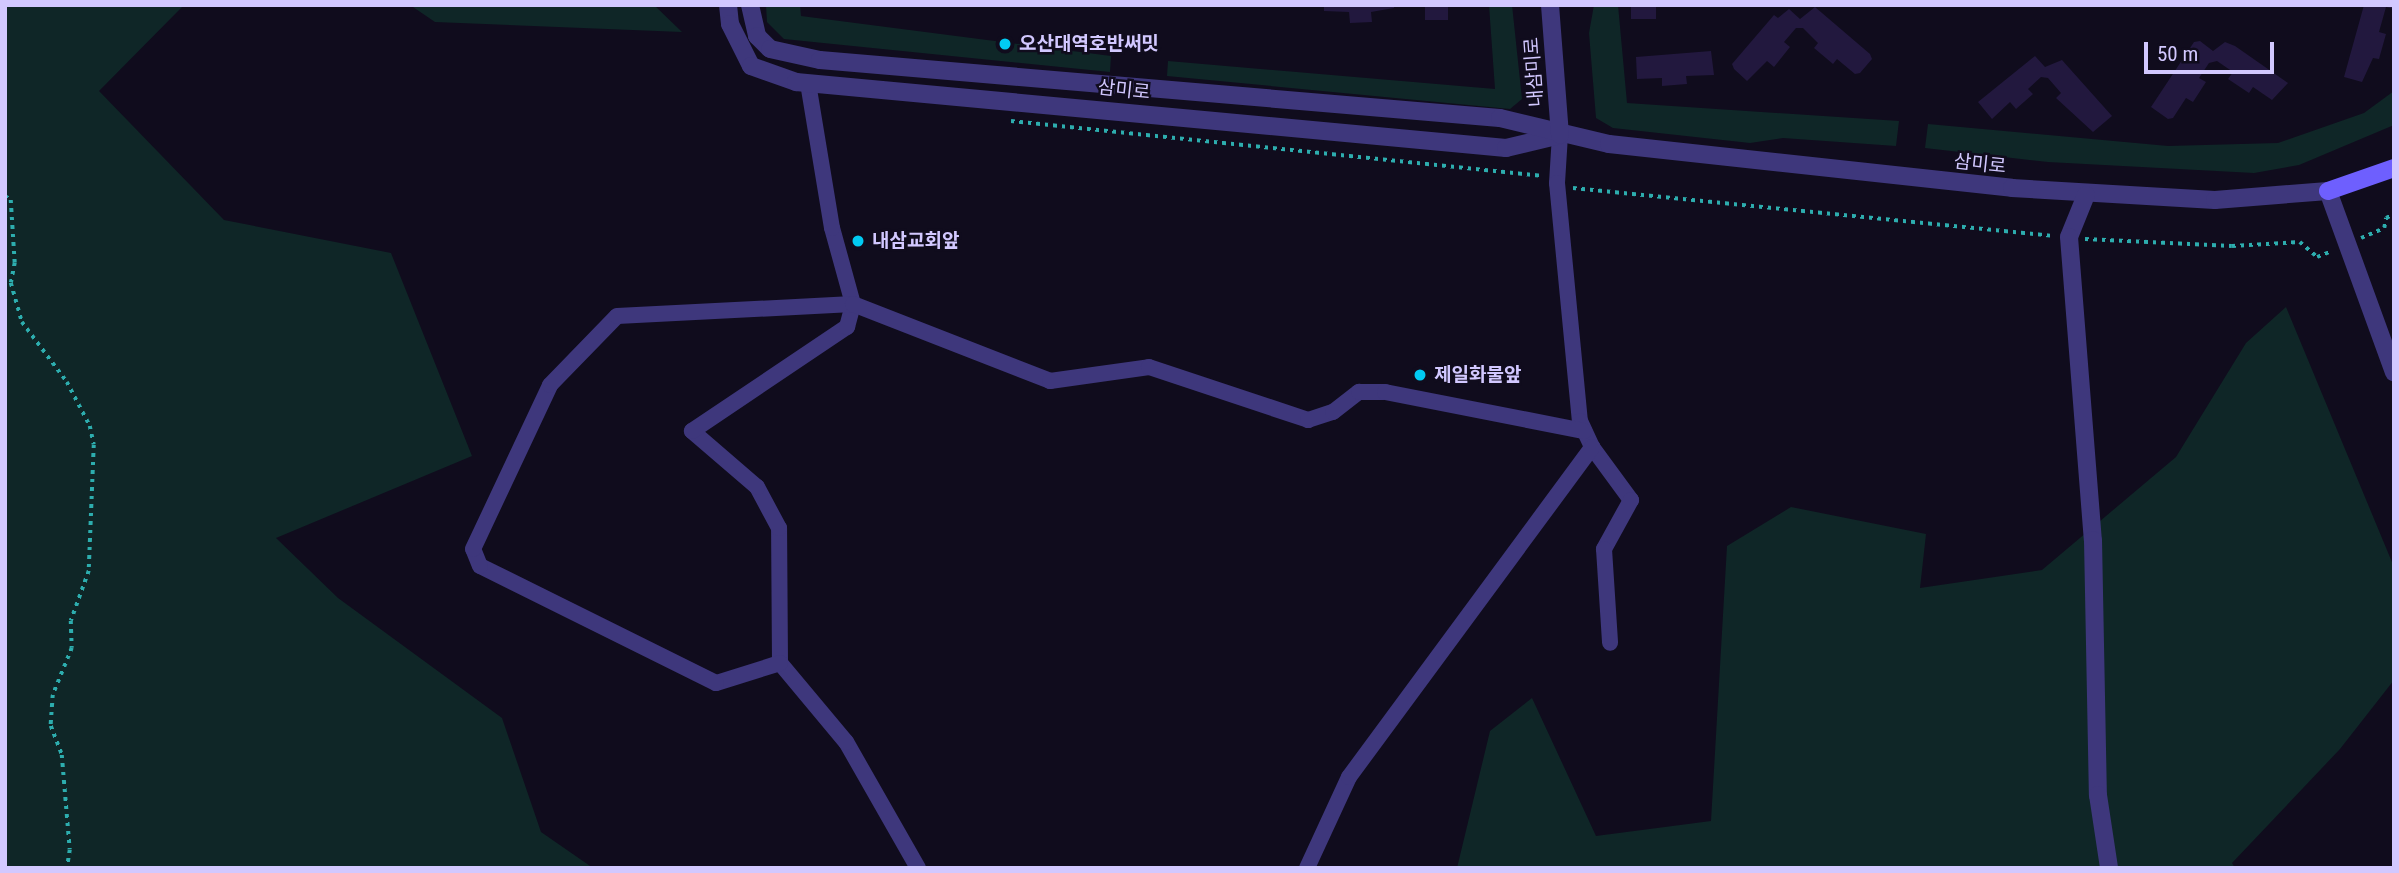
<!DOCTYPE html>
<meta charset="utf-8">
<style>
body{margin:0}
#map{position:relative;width:2399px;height:873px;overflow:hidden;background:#100c1d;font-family:"Roboto Condensed","Noto Sans KR",sans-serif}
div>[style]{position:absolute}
.green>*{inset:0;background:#0f2627}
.building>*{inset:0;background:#22183e;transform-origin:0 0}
.path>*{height:3.5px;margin-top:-1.75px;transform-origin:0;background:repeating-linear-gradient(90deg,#2dadae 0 3.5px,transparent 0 8.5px)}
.minor>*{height:16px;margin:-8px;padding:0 8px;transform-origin:8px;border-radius:8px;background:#3e377c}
.tertiary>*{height:18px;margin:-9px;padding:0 9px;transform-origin:9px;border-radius:9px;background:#3e377c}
.secondary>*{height:18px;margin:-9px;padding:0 9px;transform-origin:9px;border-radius:9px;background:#6e5ffe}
.dots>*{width:19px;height:19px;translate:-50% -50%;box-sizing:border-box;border:4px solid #100c1d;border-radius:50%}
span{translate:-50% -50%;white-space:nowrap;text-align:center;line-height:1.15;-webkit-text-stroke:5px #100c1d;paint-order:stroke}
.poi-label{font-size:19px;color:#d2c8ff;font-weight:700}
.left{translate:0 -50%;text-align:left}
.street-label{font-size:19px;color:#d2c8ff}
.frame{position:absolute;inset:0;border:7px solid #d2c8ff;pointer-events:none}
.scale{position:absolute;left:2144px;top:42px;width:130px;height:32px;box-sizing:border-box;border:4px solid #d2c8ff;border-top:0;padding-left:9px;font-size:21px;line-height:24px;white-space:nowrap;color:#d2c8ff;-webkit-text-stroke:5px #100c1d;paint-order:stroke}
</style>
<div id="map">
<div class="green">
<div style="clip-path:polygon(5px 5px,184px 5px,99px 91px,224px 220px,391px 253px,472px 456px,276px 538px,338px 598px,502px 718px,541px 832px,593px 868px,5px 868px)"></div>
<div style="clip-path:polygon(410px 5px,654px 5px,682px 32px,435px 22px)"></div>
<div style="clip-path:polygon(766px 5px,800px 5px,801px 16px,1111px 56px,1110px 72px,784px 39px,767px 22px)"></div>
<div style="clip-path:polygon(1489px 5px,1512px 5px,1522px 99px,1510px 109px,1167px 76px,1168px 61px,1495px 89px)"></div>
<div style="clip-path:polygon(1594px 5px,1618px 5px,1627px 103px,1899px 121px,1896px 146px,1783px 138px,1750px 143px,1613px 128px,1596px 118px,1589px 33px)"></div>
<div style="clip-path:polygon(2394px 91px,2394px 125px,2299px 165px,2254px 173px,2048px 162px,1925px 148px,1928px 124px,2168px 146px,2278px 143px,2364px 113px)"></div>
<div style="clip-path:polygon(2286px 307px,2394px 567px,2394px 680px,2340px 749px,2232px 863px,2235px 868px,1457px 868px,1490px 731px,1532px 698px,1596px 836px,1711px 821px,1727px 546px,1791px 507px,1926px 534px,1920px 588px,2042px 570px,2176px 457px,2246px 343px)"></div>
</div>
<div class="building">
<div style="clip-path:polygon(1324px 5px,1394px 5px,1394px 8px,1371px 12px,1372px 22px,1350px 23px,1349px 12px,1324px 11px)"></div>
<div style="left:1425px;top:5px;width:23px;height:15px"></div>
<div style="left:1631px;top:5px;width:25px;height:14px"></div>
<div style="clip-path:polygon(2364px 5px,2394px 5px,2394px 9px,2386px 7px,2379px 32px,2386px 34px,2379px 59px,2373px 58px,2362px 82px,2344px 77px)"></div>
<div style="clip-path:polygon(1815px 7px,1870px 54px,1872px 59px,1860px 73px,1855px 74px,1837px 59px,1833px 64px,1814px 48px,1818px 43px,1803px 28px,1796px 28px,1784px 42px,1790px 47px,1774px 67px,1767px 61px,1747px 81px,1734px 69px,1732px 64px,1774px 15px,1778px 18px,1789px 9px,1800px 19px)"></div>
<div style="clip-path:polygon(2200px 41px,2213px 51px,2225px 42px,2235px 46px,2288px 83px,2272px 100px,2253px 87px,2249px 93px,2228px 79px,2233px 72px,2217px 61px,2209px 63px,2199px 78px,2206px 82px,2193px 102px,2186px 98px,2173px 118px,2168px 119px,2151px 107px,2194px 42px)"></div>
<div style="clip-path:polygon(1711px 51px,1714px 75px,1686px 76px,1687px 84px,1662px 86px,1662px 78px,1637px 79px,1636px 57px)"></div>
<div style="clip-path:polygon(2035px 56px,2045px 67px,2062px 60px,2112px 116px,2093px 132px,2056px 98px,2061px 93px,2048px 78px,2041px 77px,2028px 89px,2033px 94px,2016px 109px,2010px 102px,1992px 119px,1978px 102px)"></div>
</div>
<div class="path">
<div style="left:1011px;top:121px;width:535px;rotate:5.9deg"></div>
<div style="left:1573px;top:188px;width:482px;rotate:5.7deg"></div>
<div style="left:5px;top:196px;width:7px;rotate:34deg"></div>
<div style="left:11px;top:200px;width:63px;rotate:86.4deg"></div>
<div style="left:15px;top:263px;width:20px;rotate:101deg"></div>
<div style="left:11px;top:283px;width:41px;rotate:74.2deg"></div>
<div style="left:22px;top:322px;width:75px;rotate:53.1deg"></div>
<div style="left:67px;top:382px;width:50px;rotate:62.4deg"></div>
<div style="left:90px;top:426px;width:19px;rotate:78deg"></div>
<div style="left:94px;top:445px;width:126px;rotate:92.3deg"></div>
<div style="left:89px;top:571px;width:53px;rotate:109.8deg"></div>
<div style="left:71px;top:621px;width:27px;rotate:88deg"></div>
<div style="left:72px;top:648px;width:51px;rotate:112deg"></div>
<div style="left:53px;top:695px;width:31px;rotate:94deg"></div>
<div style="left:51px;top:726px;width:31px;rotate:69deg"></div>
<div style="left:62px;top:755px;width:95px;rotate:85.2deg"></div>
<div style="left:70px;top:850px;width:18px;rotate:99deg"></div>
<div style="left:2361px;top:238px;width:25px;rotate:-23deg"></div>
<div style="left:2384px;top:228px;width:10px;rotate:-79deg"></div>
<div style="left:2386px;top:218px;width:9px;rotate:-27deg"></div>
<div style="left:2085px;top:239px;width:147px;rotate:2.7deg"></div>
<div style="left:2232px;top:246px;width:68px;rotate:-3.4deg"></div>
<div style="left:2300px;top:242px;width:23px;rotate:41deg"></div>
<div style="left:2317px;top:257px;width:16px;rotate:-22deg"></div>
</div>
<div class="minor">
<div style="left:1560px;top:135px;width:48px;rotate:93.6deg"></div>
<div style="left:1557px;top:183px;width:239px;rotate:84.5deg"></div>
<div style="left:1580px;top:421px;width:29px;rotate:65deg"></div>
<div style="left:1592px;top:447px;width:66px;rotate:53.7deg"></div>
<div style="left:1631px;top:500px;width:56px;rotate:118.9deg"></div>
<div style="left:1604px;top:549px;width:94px;rotate:86.3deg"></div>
<div style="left:780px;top:663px;width:135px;rotate:-90.4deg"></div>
<div style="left:779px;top:528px;width:47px;rotate:-118.2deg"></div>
<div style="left:757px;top:487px;width:86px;rotate:-139.3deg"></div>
<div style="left:692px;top:431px;width:187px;rotate:-33.9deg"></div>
<div style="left:847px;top:327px;width:24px;rotate:-75deg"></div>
<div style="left:853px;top:304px;width:79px;rotate:-105.4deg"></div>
<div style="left:832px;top:228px;width:147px;rotate:-99.4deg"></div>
<div style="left:918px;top:868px;width:145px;rotate:-119.7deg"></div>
<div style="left:846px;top:742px;width:103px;rotate:-129.9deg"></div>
<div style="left:780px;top:663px;width:67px;rotate:162.6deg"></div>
<div style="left:716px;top:683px;width:263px;rotate:-153.6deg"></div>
<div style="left:480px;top:566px;width:18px;rotate:-112deg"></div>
<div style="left:473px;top:549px;width:181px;rotate:-64.8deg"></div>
<div style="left:550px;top:385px;width:96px;rotate:-45.8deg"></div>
<div style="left:617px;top:316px;width:236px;rotate:-2.9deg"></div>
<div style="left:853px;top:304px;width:212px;rotate:21.3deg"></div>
<div style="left:1050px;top:381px;width:100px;rotate:-8deg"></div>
<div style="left:1149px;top:367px;width:168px;rotate:18.4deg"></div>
<div style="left:1308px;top:420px;width:26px;rotate:-18deg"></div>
<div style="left:1333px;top:412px;width:33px;rotate:-38deg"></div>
<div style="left:1359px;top:392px;width:26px"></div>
<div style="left:1385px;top:392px;width:203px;rotate:11.1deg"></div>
<div style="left:1307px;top:868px;width:100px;rotate:-65.2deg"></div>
<div style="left:1349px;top:777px;width:410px;rotate:-53.6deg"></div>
</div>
<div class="tertiary">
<div style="left:728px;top:5px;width:19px;rotate:84deg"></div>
<div style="left:730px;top:24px;width:47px;rotate:63.4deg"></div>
<div style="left:751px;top:66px;width:48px;rotate:19.6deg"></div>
<div style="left:796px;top:82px;width:713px;rotate:5.31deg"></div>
<div style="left:1506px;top:148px;width:56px;rotate:-13.5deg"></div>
<div style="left:750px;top:5px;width:32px;rotate:77deg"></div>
<div style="left:757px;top:36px;width:18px;rotate:45deg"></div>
<div style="left:770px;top:49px;width:51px;rotate:12.4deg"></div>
<div style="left:820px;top:60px;width:682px;rotate:4.88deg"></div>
<div style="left:1500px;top:118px;width:112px;rotate:13.4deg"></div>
<div style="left:1609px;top:144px;width:405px;rotate:6.2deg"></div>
<div style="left:2012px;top:188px;width:203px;rotate:3.4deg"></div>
<div style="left:2215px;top:200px;width:113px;rotate:-4.6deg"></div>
<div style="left:2328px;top:191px;width:193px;rotate:70deg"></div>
<div style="left:1550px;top:5px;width:130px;rotate:85.6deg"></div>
<div style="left:2086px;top:195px;width:45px;rotate:112deg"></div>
<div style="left:2069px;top:237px;width:304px;rotate:85.5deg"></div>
<div style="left:2093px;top:540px;width:255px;rotate:88.9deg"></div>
<div style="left:2098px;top:795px;width:74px;rotate:81.4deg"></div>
</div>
<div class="secondary">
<div style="left:2328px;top:191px;width:70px;rotate:-19.2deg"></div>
</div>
<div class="dots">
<div style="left:1005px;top:44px;background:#01caf2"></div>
<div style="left:858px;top:241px;background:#01caf2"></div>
<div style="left:1420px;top:375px;background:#01caf2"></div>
</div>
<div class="poi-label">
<span class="left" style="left:1019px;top:44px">오산대역호반써밋</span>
<span class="left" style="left:872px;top:241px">내삼교회앞</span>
<span class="left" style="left:1434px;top:375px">제일화물앞</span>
</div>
<div class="street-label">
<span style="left:1534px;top:72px;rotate:-94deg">내삼미로</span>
<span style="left:1124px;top:90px;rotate:6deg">삼미로</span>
<span style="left:1980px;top:164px;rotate:6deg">삼미로</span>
</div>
<div class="frame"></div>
<div class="scale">50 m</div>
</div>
